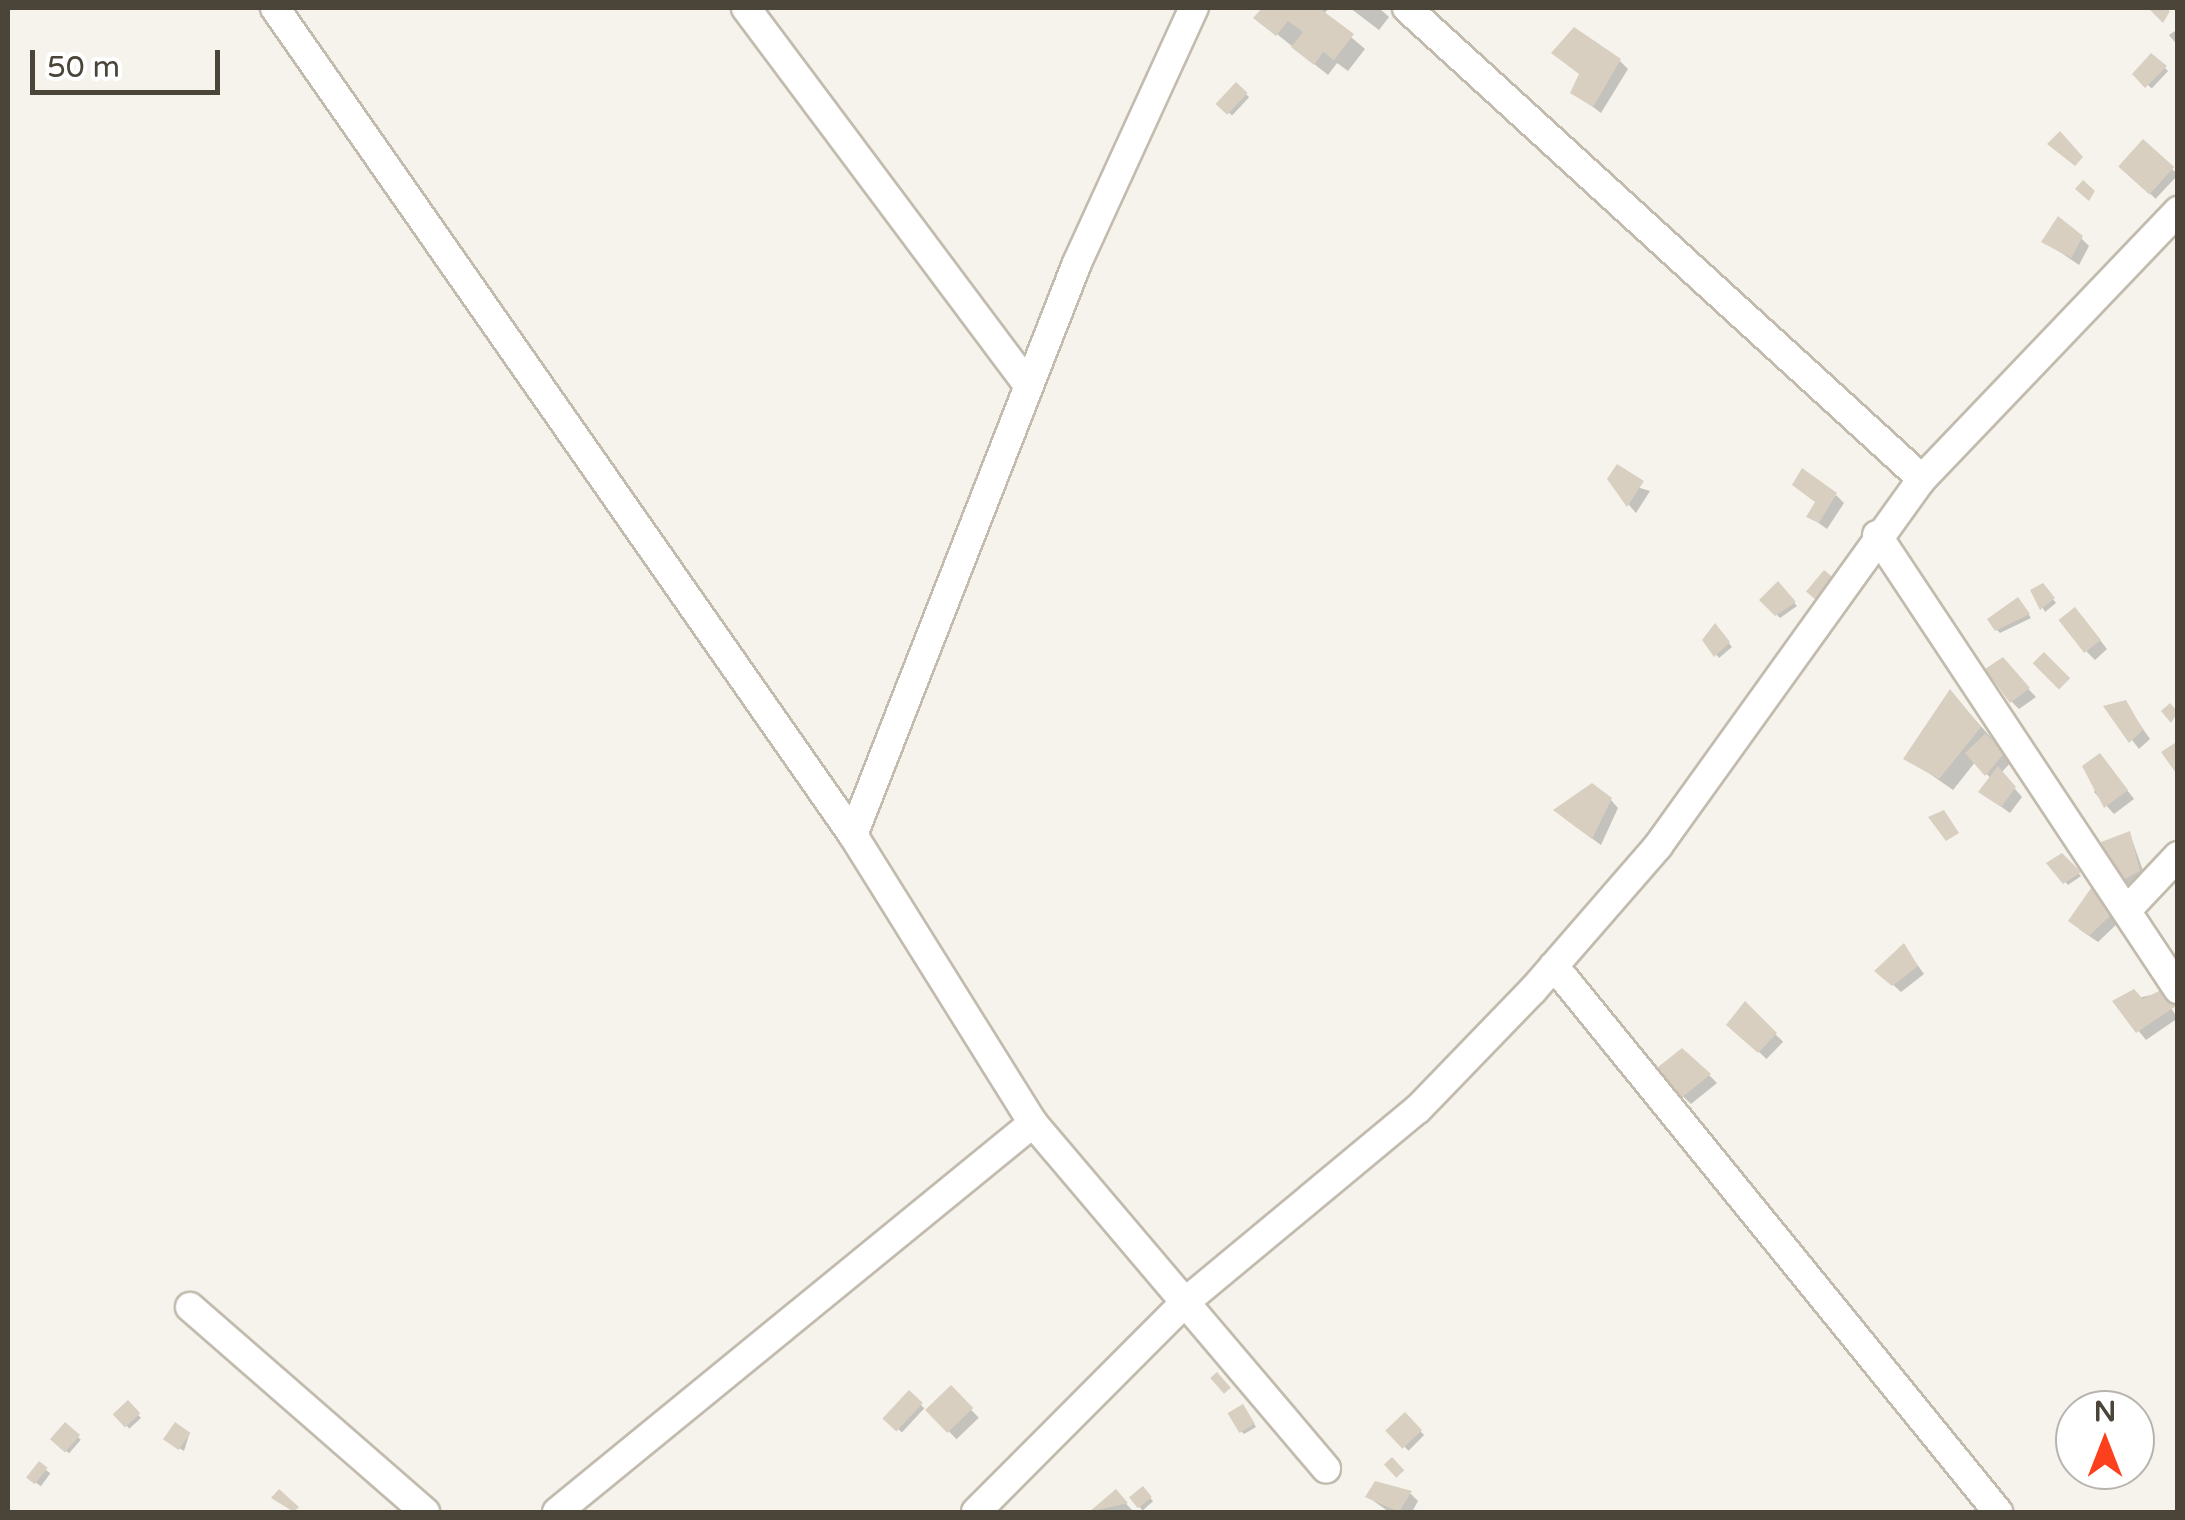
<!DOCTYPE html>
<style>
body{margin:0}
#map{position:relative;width:2185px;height:1520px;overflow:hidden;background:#f6f3ec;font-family:"Varela Round",sans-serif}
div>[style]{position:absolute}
.shadow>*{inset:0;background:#0003;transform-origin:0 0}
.building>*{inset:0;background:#d8cfc1;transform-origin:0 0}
.roads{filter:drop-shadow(2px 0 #c2bbae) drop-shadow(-2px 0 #c2bbae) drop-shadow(0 2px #c2bbae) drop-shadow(0 -2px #c2bbae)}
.minor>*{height:28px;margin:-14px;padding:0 14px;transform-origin:14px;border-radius:14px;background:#fff}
span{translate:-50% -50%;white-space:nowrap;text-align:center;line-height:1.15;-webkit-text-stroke:9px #fff;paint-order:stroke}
.frame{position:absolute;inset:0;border:10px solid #4b4439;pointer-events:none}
.north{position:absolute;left:2055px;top:1390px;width:100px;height:100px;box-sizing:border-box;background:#fff;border:2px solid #b7b4b0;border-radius:50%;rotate:0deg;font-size:28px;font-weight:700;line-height:40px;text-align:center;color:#4b4439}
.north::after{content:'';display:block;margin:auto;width:35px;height:45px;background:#fc3f1d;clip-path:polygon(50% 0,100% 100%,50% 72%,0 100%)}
.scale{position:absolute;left:30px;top:50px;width:190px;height:45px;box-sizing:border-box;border:5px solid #4b4439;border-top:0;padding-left:12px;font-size:30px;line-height:35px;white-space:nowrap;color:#4b4439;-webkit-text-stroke:8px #fff;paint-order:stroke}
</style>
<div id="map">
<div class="shadow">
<div style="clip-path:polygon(1265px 8px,1329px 8px,1324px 14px,1365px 49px,1348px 71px,1337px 63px,1328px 75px,1257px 18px)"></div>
<div style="clip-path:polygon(1350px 8px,1379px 8px,1389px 17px,1379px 30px)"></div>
<div style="clip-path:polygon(2178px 29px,2178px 46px,2169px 35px)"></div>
<div style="left:2152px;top:56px;width:22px;height:24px;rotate:43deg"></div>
<div style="clip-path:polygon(1620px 61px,1628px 69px,1601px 113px,1573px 92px)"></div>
<div style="left:1236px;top:85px;width:18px;height:25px;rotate:43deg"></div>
<div style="left:2143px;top:142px;width:48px;height:33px;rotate:43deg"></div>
<div style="clip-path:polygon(2081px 238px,2089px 246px,2079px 265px,2044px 241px)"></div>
<div style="clip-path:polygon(1610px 479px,1650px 491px,1636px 513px,1629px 505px)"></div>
<div style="clip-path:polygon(1836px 495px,1844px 503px,1827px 529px,1810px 517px)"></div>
<div style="clip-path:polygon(1778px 585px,1797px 606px,1780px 618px,1762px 600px)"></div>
<div style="clip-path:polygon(2043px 586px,2056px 603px,2045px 612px,2033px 591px)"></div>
<div style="clip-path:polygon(2021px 603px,2031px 618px,2000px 633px,1997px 630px)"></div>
<div style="clip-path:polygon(2083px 618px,2107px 649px,2095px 660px,2087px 652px)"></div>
<div style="clip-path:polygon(1715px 626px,1732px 647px,1719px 658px,1705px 640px)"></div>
<div style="clip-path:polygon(2002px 661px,2036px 697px,2019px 709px,2011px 701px)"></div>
<div style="clip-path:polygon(2125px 703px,2150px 739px,2139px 749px,2107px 708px)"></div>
<div style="clip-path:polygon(1962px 705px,2012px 761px,2001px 773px,2022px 797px,2010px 813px,1981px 792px,1991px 779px,1976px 761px,1953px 790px,1907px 758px)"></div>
<div style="clip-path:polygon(2107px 764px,2134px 799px,2114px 814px,2094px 792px)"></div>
<div style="clip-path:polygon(1611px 800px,1618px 808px,1601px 845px,1564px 818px)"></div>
<div style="clip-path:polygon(2130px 834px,2146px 879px,2129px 888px,2121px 880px)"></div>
<div style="clip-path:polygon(2062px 856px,2081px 876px,2068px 885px,2050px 864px)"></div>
<div style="clip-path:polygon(2099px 899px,2119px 922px,2098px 942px,2079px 929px)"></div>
<div style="clip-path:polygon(1904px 946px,1924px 974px,1901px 992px,1878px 971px)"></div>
<div style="clip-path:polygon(2160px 993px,2178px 1018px,2146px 1040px,2116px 1003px)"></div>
<div style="left:1745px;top:1005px;width:53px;height:24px;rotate:44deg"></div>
<div style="clip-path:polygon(1657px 1072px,1709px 1075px,1717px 1083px,1691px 1104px)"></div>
<div style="left:951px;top:1389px;width:40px;height:31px;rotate:46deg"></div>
<div style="left:909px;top:1394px;width:21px;height:33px;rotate:43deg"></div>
<div style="left:128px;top:1404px;width:19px;height:16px;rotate:47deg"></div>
<div style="clip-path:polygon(1246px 1410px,1256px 1427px,1244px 1434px,1241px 1431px)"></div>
<div style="left:1405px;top:1416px;width:27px;height:22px;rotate:45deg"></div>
<div style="left:65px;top:1426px;width:21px;height:18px;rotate:41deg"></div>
<div style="clip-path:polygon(189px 1435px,184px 1451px,170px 1442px)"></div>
<div style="left:39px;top:1465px;width:14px;height:16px;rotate:36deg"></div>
<div style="clip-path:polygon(1376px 1484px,1411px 1494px,1418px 1501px,1412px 1512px,1389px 1512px,1368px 1497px)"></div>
<div style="left:1143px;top:1490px;width:15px;height:14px;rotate:48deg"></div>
<div style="clip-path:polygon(1116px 1493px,1134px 1512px,1093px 1512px)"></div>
</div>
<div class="building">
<div style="clip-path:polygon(1262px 8px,1319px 8px,1354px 34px,1334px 60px,1323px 52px,1314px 65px,1291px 47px,1303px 32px,1288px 21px,1276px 36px,1253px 18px)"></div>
<div style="clip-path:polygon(2148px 8px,2164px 8px,2170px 11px,2163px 23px)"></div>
<div style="clip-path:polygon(1574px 27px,1621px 59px,1593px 107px,1570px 93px,1579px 74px,1551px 53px)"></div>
<div style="clip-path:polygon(2151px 53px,2167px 66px,2145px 88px,2132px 74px)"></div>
<div style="left:1236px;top:82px;width:16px;height:30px;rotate:43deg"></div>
<div style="clip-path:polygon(2060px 131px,2083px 157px,2075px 166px,2047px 144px)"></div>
<div style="left:2143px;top:139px;width:42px;height:37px;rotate:42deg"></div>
<div style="clip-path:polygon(2083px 180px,2095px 191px,2089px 201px,2075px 189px)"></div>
<div style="clip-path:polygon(2058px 216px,2083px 236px,2071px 258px,2041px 242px)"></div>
<div style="clip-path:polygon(1617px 464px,1644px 481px,1627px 507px,1607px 479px)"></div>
<div style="clip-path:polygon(1802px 468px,1837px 493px,1819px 523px,1806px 517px,1815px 502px,1792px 485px)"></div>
<div style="left:1824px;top:570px;width:17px;height:28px;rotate:40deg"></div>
<div style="clip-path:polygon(1778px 581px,1796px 602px,1775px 616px,1759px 600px)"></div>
<div style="clip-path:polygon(2043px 583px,2055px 598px,2040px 610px,2030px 590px)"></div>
<div style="clip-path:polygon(2018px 597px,2030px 614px,1995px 631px,1987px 619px)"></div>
<div style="left:2075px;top:607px;width:42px;height:21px;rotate:52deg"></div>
<div style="clip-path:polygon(1715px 623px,1730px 642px,1714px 657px,1702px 640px)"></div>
<div style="left:2044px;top:652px;width:37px;height:16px;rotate:45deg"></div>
<div style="clip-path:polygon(2003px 657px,2030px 688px,2010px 703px,1985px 669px)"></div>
<div style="clip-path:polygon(1950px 689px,1981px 727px,1939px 779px,1903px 759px)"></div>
<div style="clip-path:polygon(2126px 700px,2143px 730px,2129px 743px,2103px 706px)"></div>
<div style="clip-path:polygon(2170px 703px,2178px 712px,2171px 723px,2161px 711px)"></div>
<div style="clip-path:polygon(1985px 734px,2006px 751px,1985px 776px,1965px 753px)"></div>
<div style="clip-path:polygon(2178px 741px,2178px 776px,2161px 752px)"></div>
<div style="clip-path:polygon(2100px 753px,2128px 790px,2104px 808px,2082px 766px)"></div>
<div style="clip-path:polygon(1998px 766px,2016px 787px,2001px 807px,1978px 792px)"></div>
<div style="clip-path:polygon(1592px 783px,1612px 798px,1592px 839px,1553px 810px)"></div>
<div style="clip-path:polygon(1944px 810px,1959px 833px,1946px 841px,1928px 817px)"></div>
<div style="clip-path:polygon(2130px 831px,2140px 871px,2119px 882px,2101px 842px)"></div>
<div style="clip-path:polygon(2062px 853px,2081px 872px,2063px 884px,2046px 863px)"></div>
<div style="clip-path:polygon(2091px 888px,2113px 913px,2089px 936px,2068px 921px)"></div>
<div style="clip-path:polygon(1904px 943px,1918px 966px,1892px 986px,1874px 971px)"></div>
<div style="clip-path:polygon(2134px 989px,2143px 999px,2161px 990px,2176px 1006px,2136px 1033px,2112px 1001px)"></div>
<div style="clip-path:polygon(1745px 1001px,1777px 1033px,1758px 1053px,1726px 1025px)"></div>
<div style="clip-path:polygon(1682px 1048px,1711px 1074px,1681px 1098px,1653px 1071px)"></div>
<div style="left:1217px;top:1372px;width:21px;height:9px;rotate:49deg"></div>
<div style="left:951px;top:1385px;width:32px;height:36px;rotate:46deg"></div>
<div style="left:909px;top:1390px;width:19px;height:39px;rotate:43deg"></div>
<div style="left:128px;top:1400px;width:18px;height:21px;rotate:47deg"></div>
<div style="left:1243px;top:1404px;width:23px;height:18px;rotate:59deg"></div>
<div style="left:1405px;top:1412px;width:25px;height:27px;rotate:47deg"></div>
<div style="left:65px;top:1422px;width:20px;height:23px;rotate:41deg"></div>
<div style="left:175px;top:1422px;width:19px;height:21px;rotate:35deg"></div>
<div style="left:1392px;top:1457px;width:18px;height:11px;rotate:47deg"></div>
<div style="left:39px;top:1461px;width:11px;height:21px;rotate:38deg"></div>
<div style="clip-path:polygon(1375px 1481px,1412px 1491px,1399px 1512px,1365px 1497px)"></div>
<div style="left:1143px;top:1486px;width:14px;height:18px;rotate:51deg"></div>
<div style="clip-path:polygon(279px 1489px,299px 1507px,294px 1512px,271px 1498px)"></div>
<div style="clip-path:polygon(1116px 1489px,1128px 1503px,1089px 1512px)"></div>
</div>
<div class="roads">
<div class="minor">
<div style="left:275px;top:8px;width:1009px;rotate:55.05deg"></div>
<div style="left:853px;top:835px;width:340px;rotate:58deg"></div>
<div style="left:1033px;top:1123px;width:453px;rotate:49.7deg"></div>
<div style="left:746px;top:8px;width:471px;rotate:53.2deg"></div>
<div style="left:1407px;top:8px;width:698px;rotate:42.44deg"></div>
<div style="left:1877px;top:535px;width:545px;rotate:56.46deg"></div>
<div style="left:853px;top:835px;width:614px;rotate:-68.61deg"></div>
<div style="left:1077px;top:263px;width:281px;rotate:-65.4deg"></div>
<div style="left:2128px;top:909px;width:73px;rotate:-46.7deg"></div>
<div style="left:1554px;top:966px;width:704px;rotate:50.88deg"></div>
<div style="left:190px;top:1307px;width:312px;rotate:41.1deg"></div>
<div style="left:557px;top:1512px;width:615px;rotate:-39.26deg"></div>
<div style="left:976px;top:1512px;width:295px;rotate:-45.1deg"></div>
<div style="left:1184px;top:1303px;width:304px;rotate:-39.7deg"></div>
<div style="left:1418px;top:1109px;width:165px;rotate:-46deg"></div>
<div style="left:1533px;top:990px;width:191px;rotate:-49deg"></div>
<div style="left:1658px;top:846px;width:452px;rotate:-54.3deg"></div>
<div style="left:1922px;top:479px;width:371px;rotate:-46.3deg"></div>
</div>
</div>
<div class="frame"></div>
<div class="north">N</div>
<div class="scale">50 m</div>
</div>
